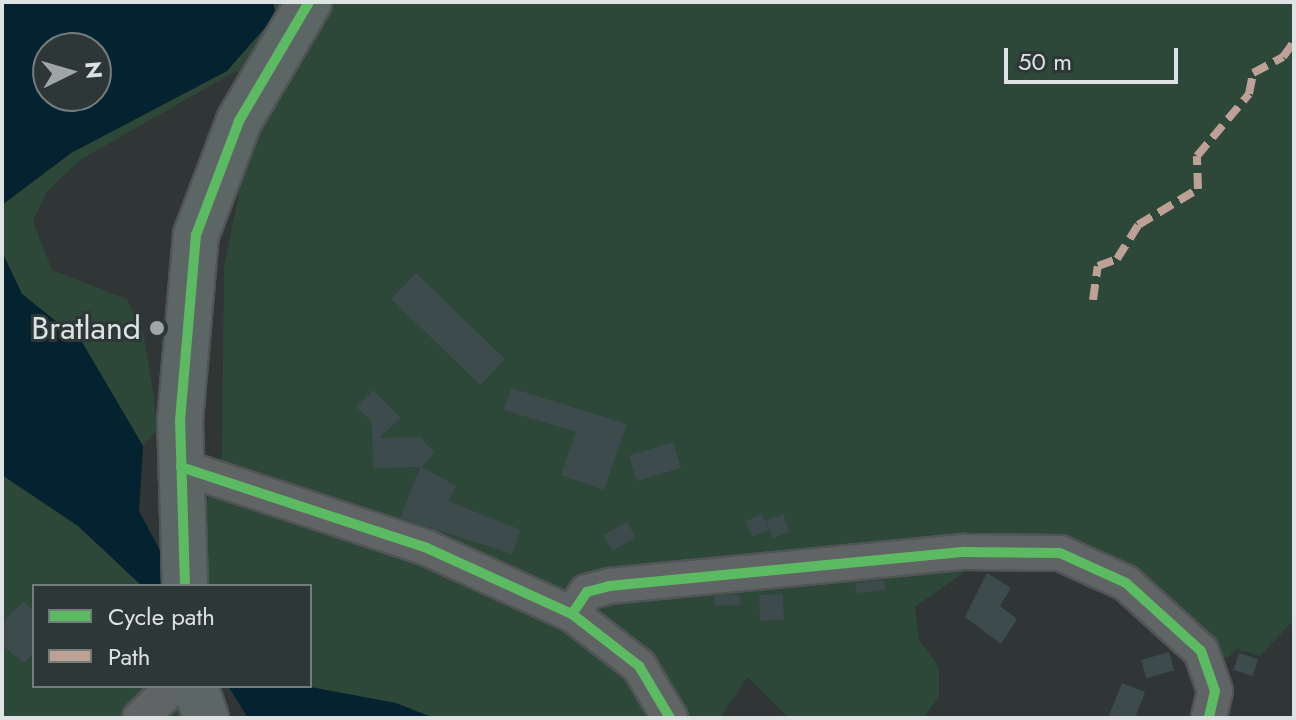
<!DOCTYPE html>
<style>
body{margin:0}
#map{position:relative;width:1296px;height:720px;overflow:hidden;background:#303535;font-family:Jost,sans-serif}
div>[style]{position:absolute}
.green>*{inset:0;background:#2d4738}
.water>*{inset:0;background:#042230}
.building>*{inset:0;background:#3e4b4d;transform-origin:0 0}
.roads{filter:drop-shadow(2px 0 #505454) drop-shadow(-2px 0 #505454) drop-shadow(0 2px #505454) drop-shadow(0 -2px #505454)}
.minor>*{height:34px;margin:-17px;padding:0 17px;transform-origin:17px;border-radius:17px;background:#616464}
.major>*{height:44px;margin:-22px;padding:0 22px;transform-origin:22px;border-radius:22px;background:#5c6765}
.quiet>*{height:8px;margin-top:-4px;transform-origin:0;background:repeating-linear-gradient(90deg,#bda197 0 16px,transparent 0 24px)}
.cycleway>*{height:10px;margin:-5px;padding:0 5px;transform-origin:5px;border-radius:5px;background:#5cba63}
.dots>*{width:22px;height:22px;translate:-50% -50%;box-sizing:border-box;border:4px solid #2e3737;border-radius:50%}
span{translate:-50% -50%;white-space:nowrap;text-align:center;line-height:1.15;-webkit-text-stroke:6px #2e3737;paint-order:stroke}
.poi-label{font-size:32px;color:#dde3e3}
.right{translate:-100% -50%;text-align:right}
.frame{position:absolute;inset:0;border:4px solid #dde3e3;pointer-events:none}
.legend{position:absolute;left:32px;top:584px;width:280px;height:104px;box-sizing:border-box;background:#2e3737;border:2px solid #747c7c;margin:0;padding:10px 14px;list-style:none;font-size:24px;color:#dde3e3}
.legend li{display:flex;align-items:center;gap:16px;height:40px}
.legend b{width:40px;border:2px solid #747c7c}
.north{position:absolute;left:32px;top:32px;width:80px;height:80px;box-sizing:border-box;background:#2e3737;border:2px solid #747c7c;border-radius:50%;rotate:85deg;font-size:22px;font-weight:700;line-height:32px;text-align:center;color:#dde3e3}
.north::after{content:'';display:block;margin:auto;width:28px;height:36px;background:#a0a6a6;clip-path:polygon(50% 0,100% 100%,50% 72%,0 100%)}
.scale{position:absolute;left:1004px;top:48px;width:174px;height:36px;box-sizing:border-box;border:4px solid #dde3e3;border-top:0;padding-left:10px;font-size:24px;line-height:28px;white-space:nowrap;color:#dde3e3;-webkit-text-stroke:6px #2e3737;paint-order:stroke}
</style>
<div id="map">
<div class="green">
<div style="clip-path:polygon(273px 2px,1294px 2px,1294px 620px,1260px 656px,1236px 649px,1228px 658px,1214px 655px,1189px 624px,1007px 543px,915px 607px,919px 640px,939px 667px,939px 697px,923px 718px,789px 718px,748px 677px,720px 718px,434px 718px,305px 686px,310px 586px,202px 586px,207px 502px,222px 454px,224px 267px,244px 168px,268px 112px,236px 71px,80px 160px,46px 193px,33px 221px,52px 270px,127px 299px,143px 332px,154px 396px,157px 430px,143px 446px,82px 342px,22px 294px,2px 252px,2px 205px,71px 153px,227px 71px,276px 15px)"></div>
<div style="clip-path:polygon(2px 475px,78px 526px,142px 586px,34px 586px,34px 686px,198px 686px,190px 718px,2px 718px)"></div>
</div>
<div class="water">
<div style="clip-path:polygon(evenodd,2px 2px,273px 2px,276px 15px,227px 71px,71px 153px,2px 205px,2px 2px,48px 48px,96px 48px,96px 96px,48px 96px,48px 48px)"></div>
<div style="clip-path:polygon(2px 252px,22px 294px,82px 342px,143px 446px,139px 511px,179px 586px,142px 586px,78px 526px,2px 475px)"></div>
<div style="clip-path:polygon(228px 686px,305px 686px,396px 703px,434px 718px,248px 718px)"></div>
</div>
<div class="building">
<div style="left:416px;top:273px;width:124px;height:36px;rotate:44deg"></div>
<div style="clip-path:polygon(511px 388px,627px 424px,604px 490px,561px 475px,576px 432px,504px 410px)"></div>
<div style="clip-path:polygon(373px 390px,401px 418px,379px 438px,420px 437px,434px 452px,422px 467px,456px 486px,448px 501px,521px 530px,512px 554px,400px 518px,420px 467px,373px 468px,372px 422px,356px 407px)"></div>
<div style="left:673px;top:442px;width:27px;height:46px;rotate:73deg"></div>
<div style="left:762px;top:514px;width:17px;height:18px;rotate:66deg"></div>
<div style="left:783px;top:514px;width:19px;height:18px;rotate:69deg"></div>
<div style="left:627px;top:522px;width:18px;height:27px;rotate:61deg"></div>
<div style="clip-path:polygon(987px 573px,1011px 588px,1000px 606px,1017px 619px,1001px 644px,965px 617px)"></div>
<div style="left:884px;top:580px;width:10px;height:29px;rotate:84deg"></div>
<div style="clip-path:polygon(739px 594px,741px 605px,715px 606px,714px 596px)"></div>
<div style="left:783px;top:594px;width:26px;height:24px;rotate:88deg"></div>
<div style="clip-path:polygon(23px 602px,34px 610px,34px 651px,25px 663px,2px 646px,2px 622px)"></div>
<div style="left:1169px;top:652px;width:19px;height:29px;rotate:74deg"></div>
<div style="left:1239px;top:653px;width:20px;height:18px;rotate:18deg"></div>
<div style="clip-path:polygon(1122px 683px,1145px 692px,1135px 718px,1108px 718px)"></div>
</div>
<div class="roads">
<div class="minor">
<div style="left:181px;top:467px;width:259px;rotate:18.2deg"></div>
<div style="left:427px;top:548px;width:159px;rotate:24.5deg"></div>
<div style="left:572px;top:614px;width:85px;rotate:37.8deg"></div>
<div style="left:639px;top:666px;width:61px;rotate:59.2deg"></div>
<div style="left:572px;top:614px;width:27px;rotate:-56deg"></div>
<div style="left:587px;top:592px;width:23px;rotate:-15deg"></div>
<div style="left:609px;top:586px;width:357px;rotate:-5.5deg"></div>
<div style="left:964px;top:552px;width:96px;rotate:0.6deg"></div>
<div style="left:1060px;top:553px;width:72px;rotate:24.4deg"></div>
<div style="left:1126px;top:583px;width:101px;rotate:42.2deg"></div>
<div style="left:1201px;top:651px;width:42px;rotate:70.7deg"></div>
<div style="left:1215px;top:691px;width:28px;rotate:103deg"></div>
<div style="left:140px;top:718px;width:47px;rotate:-43.3deg"></div>
</div>
<div class="major">
<div style="left:185px;top:586px;width:165px;rotate:-91.7deg"></div>
<div style="left:180px;top:421px;width:187px;rotate:-85.1deg"></div>
<div style="left:196px;top:235px;width:122px;rotate:-69.3deg"></div>
<div style="left:239px;top:121px;width:138px;rotate:-59.5deg"></div>
<div style="left:195px;top:686px;width:34px;rotate:71deg"></div>
</div>
</div>
<div class="quiet">
<div style="left:1093px;top:300px;width:34px;rotate:-82deg"></div>
<div style="left:1098px;top:266px;width:20px;rotate:-20deg"></div>
<div style="left:1117px;top:259px;width:40px;rotate:-58deg"></div>
<div style="left:1138px;top:225px;width:70px;rotate:-31deg"></div>
<div style="left:1198px;top:189px;width:33px;rotate:-92deg"></div>
<div style="left:1197px;top:156px;width:81px;rotate:-50deg"></div>
<div style="left:1249px;top:94px;width:21px;rotate:-79deg"></div>
<div style="left:1253px;top:73px;width:34px;rotate:-28deg"></div>
<div style="left:1283px;top:57px;width:19px;rotate:-54deg"></div>
</div>
<div class="cycleway">
<div style="left:181px;top:467px;width:259px;rotate:18.2deg"></div>
<div style="left:427px;top:548px;width:159px;rotate:24.5deg"></div>
<div style="left:572px;top:614px;width:85px;rotate:37.8deg"></div>
<div style="left:639px;top:666px;width:61px;rotate:59.2deg"></div>
<div style="left:185px;top:586px;width:165px;rotate:-91.7deg"></div>
<div style="left:180px;top:421px;width:187px;rotate:-85.1deg"></div>
<div style="left:196px;top:235px;width:122px;rotate:-69.3deg"></div>
<div style="left:239px;top:121px;width:138px;rotate:-59.5deg"></div>
<div style="left:572px;top:614px;width:27px;rotate:-56deg"></div>
<div style="left:587px;top:592px;width:23px;rotate:-15deg"></div>
<div style="left:609px;top:586px;width:357px;rotate:-5.5deg"></div>
<div style="left:964px;top:552px;width:96px;rotate:0.6deg"></div>
<div style="left:1060px;top:553px;width:72px;rotate:24.4deg"></div>
<div style="left:1126px;top:583px;width:101px;rotate:42.2deg"></div>
<div style="left:1201px;top:651px;width:42px;rotate:70.7deg"></div>
<div style="left:1215px;top:691px;width:28px;rotate:103deg"></div>
</div>
<div class="dots">
<div style="left:157px;top:328px;background:#a0a6a6"></div>
</div>
<div class="poi-label">
<span class="right" style="left:141px;top:328px">Bratland</span>
</div>
<div class="frame"></div>
<ul class="legend">
<li><b style="height:10px;background:#5cba63"></b>Cycle path</li>
<li><b style="height:10px;background:#bda197"></b>Path</li>
</ul>
<div class="north">N</div>
<div class="scale">50 m</div>
</div>
